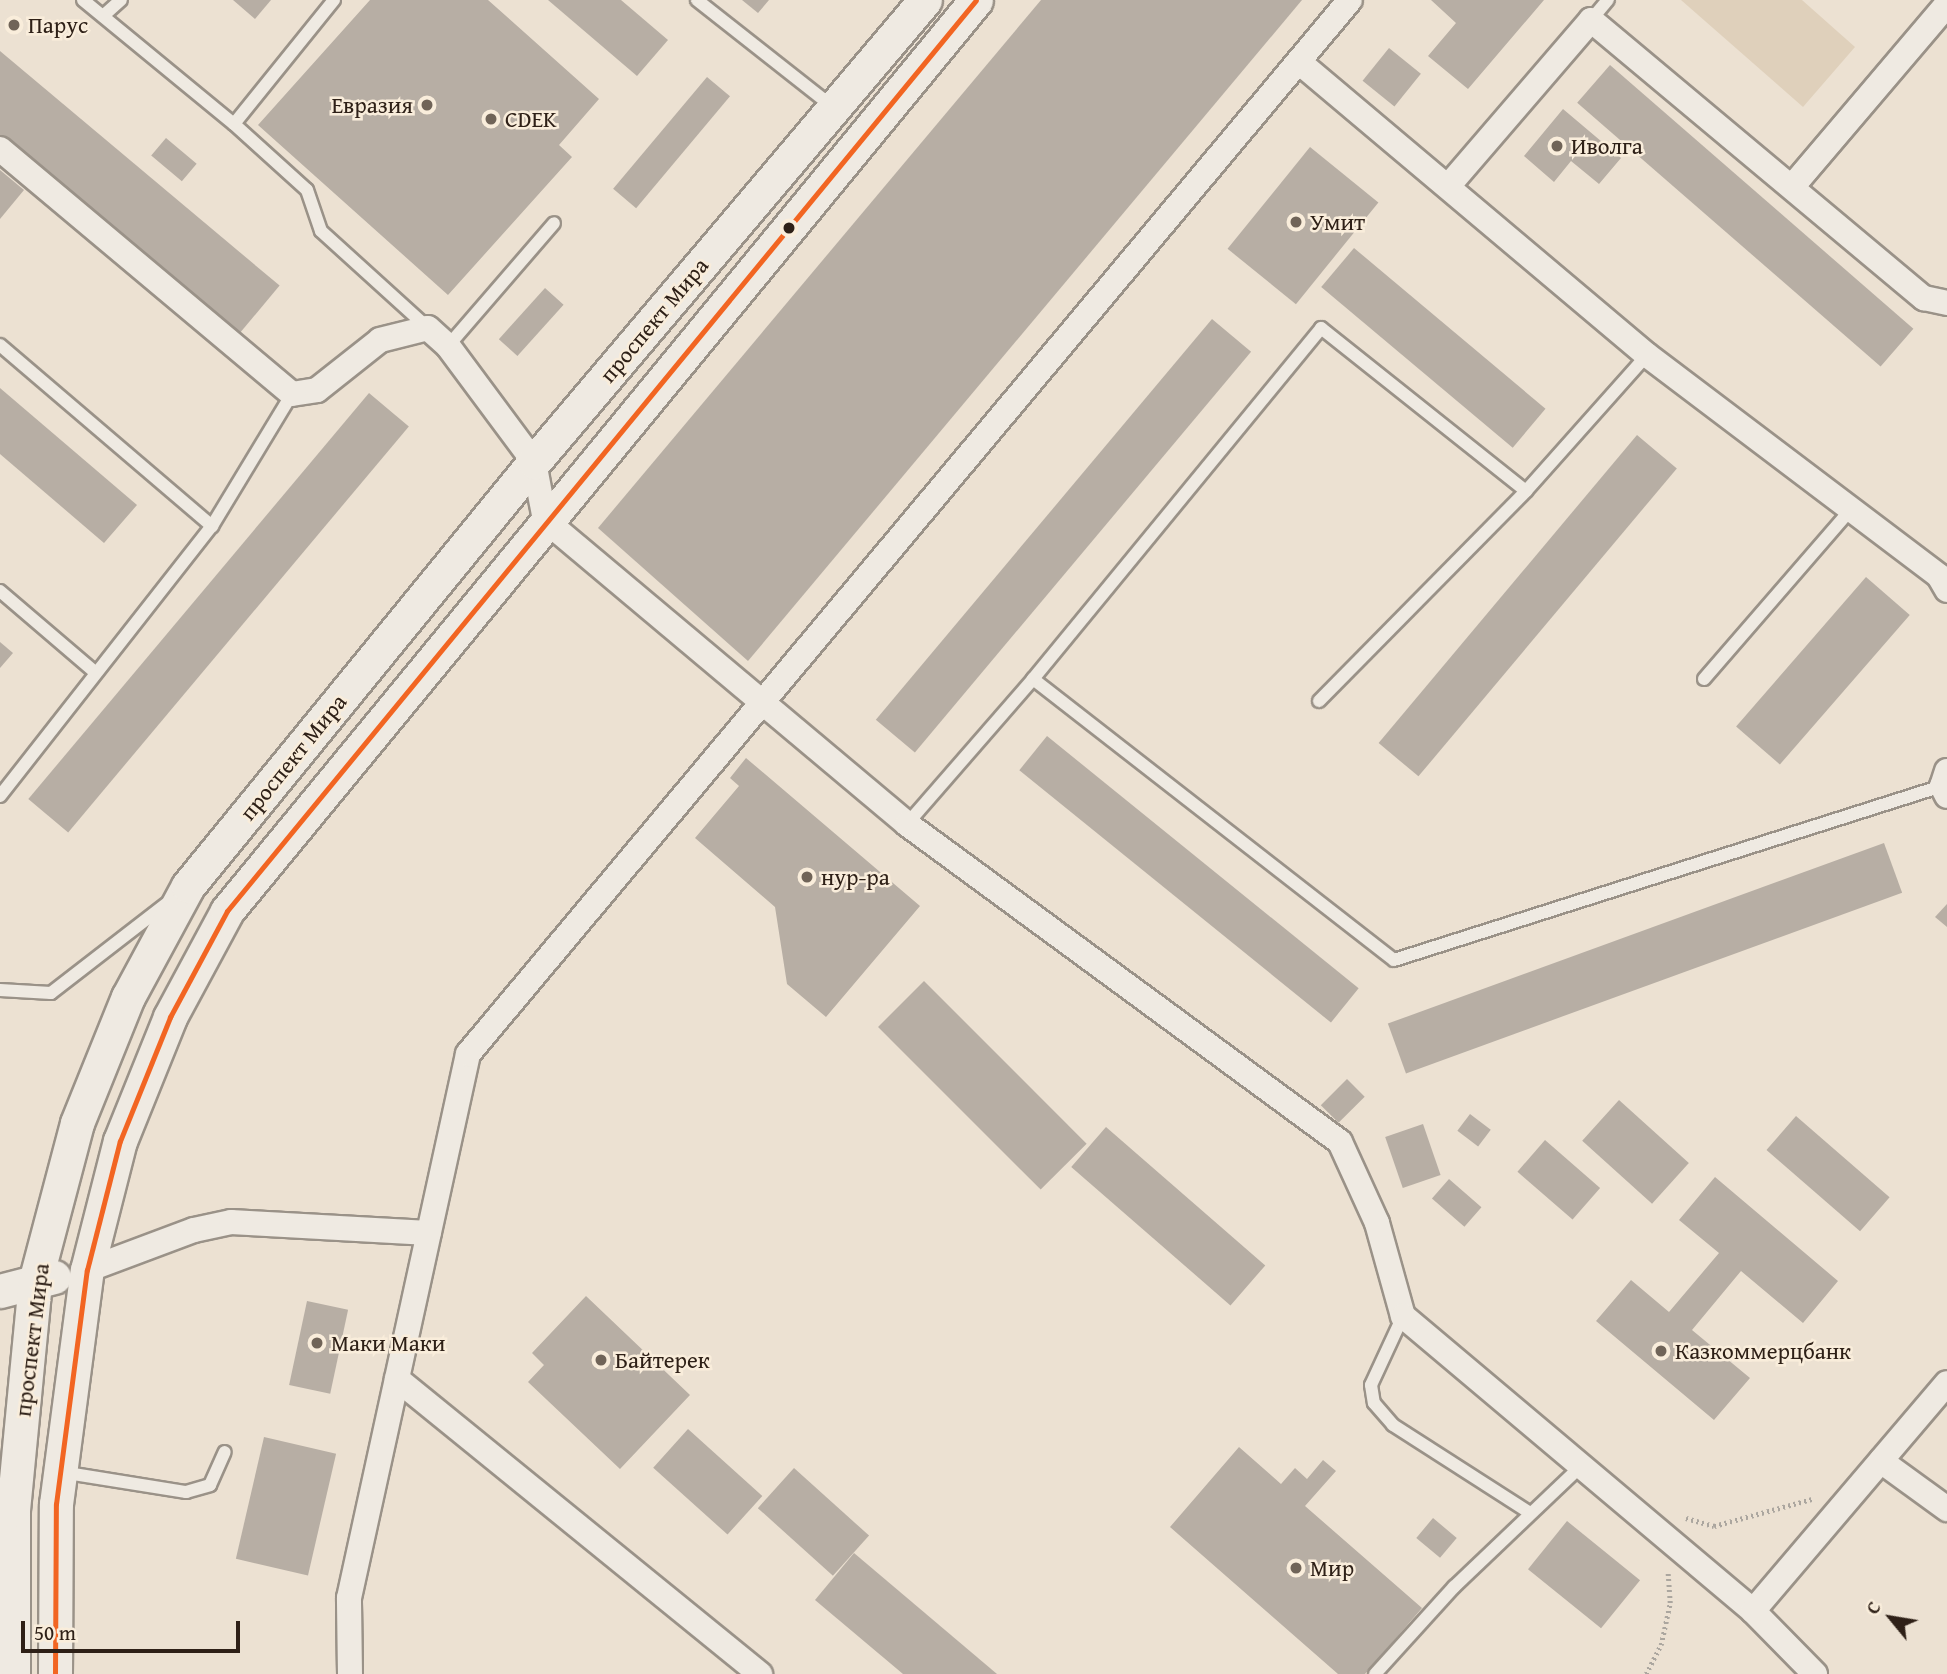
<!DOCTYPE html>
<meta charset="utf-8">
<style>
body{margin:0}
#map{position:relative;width:1947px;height:1674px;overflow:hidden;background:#ece1d2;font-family:"Gentium Book Plus",serif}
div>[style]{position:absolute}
.green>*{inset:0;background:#dfd0bb}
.building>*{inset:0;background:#b7aea4;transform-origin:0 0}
.path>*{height:4.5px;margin-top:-2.25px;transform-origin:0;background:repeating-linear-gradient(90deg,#aba69f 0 2px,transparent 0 5.5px)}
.roads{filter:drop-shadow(2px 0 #9a9288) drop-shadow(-2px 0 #9a9288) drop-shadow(0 2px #9a9288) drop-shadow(0 -2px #9a9288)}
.lane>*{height:12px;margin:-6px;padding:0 6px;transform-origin:6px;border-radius:6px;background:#efeae2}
.street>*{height:24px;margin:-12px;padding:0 12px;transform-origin:12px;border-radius:12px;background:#efeae2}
.secondary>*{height:33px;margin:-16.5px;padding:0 16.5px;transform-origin:16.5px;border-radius:16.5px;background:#efeae2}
.bus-1>*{height:5px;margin:-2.5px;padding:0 2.5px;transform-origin:2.5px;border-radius:2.5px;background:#f26522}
.dots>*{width:19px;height:19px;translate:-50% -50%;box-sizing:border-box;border:4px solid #f9eddb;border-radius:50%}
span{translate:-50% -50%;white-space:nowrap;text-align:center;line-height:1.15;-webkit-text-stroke:5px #f9eddb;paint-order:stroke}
.poi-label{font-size:23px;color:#2e2017}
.left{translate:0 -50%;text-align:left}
.right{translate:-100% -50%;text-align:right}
.street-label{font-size:23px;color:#2e2017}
.north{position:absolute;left:1856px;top:1583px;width:70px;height:70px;-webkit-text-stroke:5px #f9eddb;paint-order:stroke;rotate:300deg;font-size:19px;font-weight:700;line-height:28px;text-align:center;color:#2e2017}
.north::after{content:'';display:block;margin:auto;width:24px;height:32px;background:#2e2017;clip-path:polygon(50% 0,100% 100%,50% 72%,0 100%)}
.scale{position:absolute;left:21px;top:1621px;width:219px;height:32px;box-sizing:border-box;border:4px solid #2e2017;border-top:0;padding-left:9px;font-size:21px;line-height:24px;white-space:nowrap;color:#2e2017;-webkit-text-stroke:5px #f9eddb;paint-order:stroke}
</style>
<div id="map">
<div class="green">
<div style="clip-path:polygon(1681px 0,1802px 0,1855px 47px,1803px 107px)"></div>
</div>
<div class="building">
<div style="clip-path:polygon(233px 0,271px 0,255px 19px)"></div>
<div style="clip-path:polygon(370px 0,488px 0,599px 99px,559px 145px,572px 157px,448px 295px,258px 125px)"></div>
<div style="clip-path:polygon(548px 0,621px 0,668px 40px,637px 76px)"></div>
<div style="clip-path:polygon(742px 0,769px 0,758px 13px)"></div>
<div style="clip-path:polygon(1041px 0,1302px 0,748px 661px,598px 528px)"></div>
<div style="clip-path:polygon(1431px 0,1544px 0,1468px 89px,1428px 56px,1456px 23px)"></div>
<div style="left:1389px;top:48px;width:41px;height:42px;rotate:39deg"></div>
<div style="left:0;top:51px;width:365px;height:70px;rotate:40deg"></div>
<div style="left:1610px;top:65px;width:402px;height:50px;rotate:41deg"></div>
<div style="left:707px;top:77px;width:30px;height:146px;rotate:40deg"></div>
<div style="clip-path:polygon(1563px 109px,1621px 158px,1599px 184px,1571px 161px,1554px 182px,1524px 156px)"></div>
<div style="left:166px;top:138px;width:40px;height:23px;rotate:40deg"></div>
<div style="left:1310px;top:147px;width:88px;height:131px;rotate:39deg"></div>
<div style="clip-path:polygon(0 170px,24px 190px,0 219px)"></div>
<div style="left:1354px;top:248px;width:250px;height:51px;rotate:40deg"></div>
<div style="left:545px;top:288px;width:25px;height:69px;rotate:42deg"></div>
<div style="left:1212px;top:319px;width:51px;height:523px;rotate:40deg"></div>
<div style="clip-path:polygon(0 388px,137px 505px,104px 543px,0 454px)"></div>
<div style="left:369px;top:393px;width:52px;height:530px;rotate:40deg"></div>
<div style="left:1637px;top:435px;width:52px;height:402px;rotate:40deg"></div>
<div style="left:1866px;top:577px;width:58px;height:198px;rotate:41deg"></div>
<div style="clip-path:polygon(0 642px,13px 653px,0 668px)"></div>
<div style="left:1047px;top:736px;width:401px;height:44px;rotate:39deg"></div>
<div style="clip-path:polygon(746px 758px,920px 906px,826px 1017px,787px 984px,775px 907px,695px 838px,739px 786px,730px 778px)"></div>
<div style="left:1884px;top:843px;width:53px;height:528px;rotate:70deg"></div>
<div style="clip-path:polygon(1947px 904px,1947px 927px,1935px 917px)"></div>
<div style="left:924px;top:981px;width:230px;height:65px;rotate:45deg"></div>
<div style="left:1347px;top:1079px;width:25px;height:37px;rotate:45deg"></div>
<div style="left:1619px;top:1100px;width:94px;height:55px;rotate:42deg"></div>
<div style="left:1470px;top:1114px;width:26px;height:21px;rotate:37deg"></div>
<div style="left:1796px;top:1116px;width:124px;height:45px;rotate:41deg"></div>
<div style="left:1423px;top:1124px;width:54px;height:40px;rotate:71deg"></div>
<div style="left:1106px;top:1127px;width:211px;height:53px;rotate:41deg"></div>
<div style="left:1545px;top:1140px;width:73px;height:42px;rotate:41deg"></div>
<div style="clip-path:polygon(1715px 1177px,1838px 1281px,1803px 1323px,1741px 1271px,1692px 1330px,1750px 1378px,1714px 1420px,1596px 1321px,1631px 1280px,1669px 1312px,1719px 1253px,1679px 1220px)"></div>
<div style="left:1449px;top:1179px;width:43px;height:26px;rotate:41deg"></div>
<div style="clip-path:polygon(586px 1296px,690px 1395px,620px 1469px,528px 1382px,544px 1365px,532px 1353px)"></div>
<div style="left:307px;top:1301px;width:42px;height:86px;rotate:12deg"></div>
<div style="left:688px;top:1429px;width:100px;height:52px;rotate:42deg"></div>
<div style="left:264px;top:1437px;width:74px;height:125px;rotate:13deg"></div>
<div style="clip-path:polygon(1239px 1447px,1281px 1484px,1295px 1468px,1307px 1479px,1323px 1460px,1336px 1471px,1305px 1506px,1422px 1608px,1365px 1674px,1338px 1674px,1170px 1527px)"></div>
<div style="left:794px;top:1468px;width:101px;height:54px;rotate:42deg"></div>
<div style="left:1433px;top:1518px;width:31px;height:26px;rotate:40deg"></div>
<div style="left:1567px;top:1521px;width:94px;height:62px;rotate:39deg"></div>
<div style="clip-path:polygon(854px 1553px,997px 1674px,903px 1674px,815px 1600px)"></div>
</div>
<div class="path">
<div style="left:1686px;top:1518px;width:29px;rotate:16deg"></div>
<div style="left:1714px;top:1526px;width:102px;rotate:-15.4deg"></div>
<div style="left:1646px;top:1674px;width:33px;rotate:-63deg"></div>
<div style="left:1661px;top:1645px;width:43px;rotate:-77.9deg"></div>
<div style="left:1670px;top:1603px;width:30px;rotate:-94deg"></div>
</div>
<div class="roads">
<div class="lane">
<div style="left:83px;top:0;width:195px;rotate:39.4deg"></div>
<div style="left:334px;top:0;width:159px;rotate:128.9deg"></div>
<div style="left:234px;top:124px;width:98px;rotate:42.1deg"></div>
<div style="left:307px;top:190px;width:43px;rotate:71.1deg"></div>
<div style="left:321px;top:231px;width:144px;rotate:42.2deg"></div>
<div style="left:697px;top:0;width:173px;rotate:38.2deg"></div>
<div style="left:103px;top:16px;width:24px;rotate:-42deg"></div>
<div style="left:1591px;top:20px;width:26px;rotate:-50deg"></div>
<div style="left:0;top:345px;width:279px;rotate:40.5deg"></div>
<div style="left:448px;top:346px;width:162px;rotate:-49.2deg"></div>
<div style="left:0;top:591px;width:126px;rotate:40.5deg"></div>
<div style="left:1033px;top:679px;width:454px;rotate:-50.6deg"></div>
<div style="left:1321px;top:328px;width:262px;rotate:38.5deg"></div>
<div style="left:1526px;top:491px;width:182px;rotate:-48.3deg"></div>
<div style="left:1704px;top:679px;width:225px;rotate:-49.1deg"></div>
<div style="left:1319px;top:701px;width:295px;rotate:-45.4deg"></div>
<div style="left:0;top:796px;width:343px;rotate:-51.9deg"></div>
<div style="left:212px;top:526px;width:154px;rotate:-58.8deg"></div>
<div style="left:907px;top:824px;width:192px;rotate:-49deg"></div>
<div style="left:1033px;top:679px;width:457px;rotate:37.9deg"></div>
<div style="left:1394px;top:960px;width:575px;rotate:-17.62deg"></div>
<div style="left:0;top:990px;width:51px;rotate:3.4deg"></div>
<div style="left:51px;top:993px;width:145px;rotate:-37.7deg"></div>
<div style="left:1403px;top:1316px;width:76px;rotate:114.9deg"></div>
<div style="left:1371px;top:1385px;width:18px;rotate:81deg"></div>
<div style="left:1374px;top:1403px;width:29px;rotate:49deg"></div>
<div style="left:1393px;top:1425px;width:163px;rotate:32.7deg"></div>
<div style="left:61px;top:1472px;width:127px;rotate:9.1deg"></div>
<div style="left:186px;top:1492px;width:25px;rotate:-16deg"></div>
<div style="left:210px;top:1485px;width:36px;rotate:-66deg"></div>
<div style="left:1375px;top:1674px;width:118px;rotate:-47.8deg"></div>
<div style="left:1454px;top:1587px;width:174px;rotate:-43.6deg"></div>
</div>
<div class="street">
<div style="left:1947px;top:4px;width:240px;rotate:130.3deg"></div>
<div style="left:1792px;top:187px;width:239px;rotate:-49.6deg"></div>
<div style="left:1299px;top:62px;width:455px;rotate:40.1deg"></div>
<div style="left:1647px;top:355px;width:366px;rotate:37.1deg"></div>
<div style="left:1939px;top:576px;width:16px;rotate:60deg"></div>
<div style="left:0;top:149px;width:381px;rotate:40deg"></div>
<div style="left:292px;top:394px;width:25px;rotate:-9deg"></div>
<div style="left:317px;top:390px;width:80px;rotate:-38.4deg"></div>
<div style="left:380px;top:340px;width:49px;rotate:-14deg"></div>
<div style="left:428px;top:328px;width:27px;rotate:42deg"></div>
<div style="left:448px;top:346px;width:144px;rotate:53.4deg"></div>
<div style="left:534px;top:462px;width:59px;rotate:79.3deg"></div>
<div style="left:545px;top:520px;width:473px;rotate:40deg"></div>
<div style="left:907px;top:824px;width:537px;rotate:36.29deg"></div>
<div style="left:1340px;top:1142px;width:89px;rotate:65.4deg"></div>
<div style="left:1377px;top:1223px;width:97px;rotate:74.4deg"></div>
<div style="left:1403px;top:1316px;width:458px;rotate:40.1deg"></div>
<div style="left:1450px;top:184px;width:216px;rotate:-49.3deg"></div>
<div style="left:1591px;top:20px;width:434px;rotate:39.9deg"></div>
<div style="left:1924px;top:298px;width:24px;rotate:12deg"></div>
<div style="left:1947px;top:771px;width:16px;rotate:108deg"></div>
<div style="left:1942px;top:786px;width:11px;rotate:63deg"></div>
<div style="left:87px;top:1270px;width:114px;rotate:-20.5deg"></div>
<div style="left:194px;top:1230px;width:38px;rotate:-12deg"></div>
<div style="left:231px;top:1222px;width:198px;rotate:3.2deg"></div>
<div style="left:397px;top:1379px;width:468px;rotate:39.1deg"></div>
<div style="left:1881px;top:1461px;width:82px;rotate:36deg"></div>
<div style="left:350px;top:1674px;width:76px;rotate:-90.8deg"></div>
<div style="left:349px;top:1598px;width:557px;rotate:-77.66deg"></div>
<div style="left:468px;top:1054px;width:1374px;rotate:-50.08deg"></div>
<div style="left:1815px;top:1674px;width:88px;rotate:-134.5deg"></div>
<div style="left:1753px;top:1611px;width:299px;rotate:-49.6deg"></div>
</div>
<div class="secondary">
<div style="left:0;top:1291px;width:56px;rotate:-14.5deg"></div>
<div style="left:13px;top:1674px;width:164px;rotate:-90deg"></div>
<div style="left:13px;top:1510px;width:229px;rotate:-84.5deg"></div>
<div style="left:35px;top:1282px;width:164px;rotate:-75.2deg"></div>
<div style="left:77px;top:1123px;width:136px;rotate:-68deg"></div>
<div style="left:128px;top:997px;width:126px;rotate:-61.6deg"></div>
<div style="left:188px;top:886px;width:547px;rotate:-50.78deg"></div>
<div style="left:534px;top:462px;width:605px;rotate:-49.76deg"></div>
<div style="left:55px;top:1674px;width:170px;rotate:-89.7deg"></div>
<div style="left:56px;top:1504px;width:236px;rotate:-82.5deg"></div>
<div style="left:87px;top:1270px;width:133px;rotate:-75.7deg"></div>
<div style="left:120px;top:1141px;width:134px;rotate:-68deg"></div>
<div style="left:170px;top:1017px;width:120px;rotate:-61.7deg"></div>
<div style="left:227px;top:911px;width:1179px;rotate:-50.57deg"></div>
</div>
</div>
<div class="bus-1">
<div style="left:55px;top:1674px;width:170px;rotate:-89.7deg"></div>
<div style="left:56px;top:1504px;width:236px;rotate:-82.5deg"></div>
<div style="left:87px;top:1270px;width:133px;rotate:-75.7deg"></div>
<div style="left:120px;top:1141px;width:134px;rotate:-68deg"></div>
<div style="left:170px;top:1017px;width:120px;rotate:-61.7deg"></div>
<div style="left:227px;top:911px;width:1179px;rotate:-50.57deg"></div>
</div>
<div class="dots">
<div style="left:14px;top:25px;background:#706458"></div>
<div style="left:427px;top:105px;background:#706458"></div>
<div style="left:491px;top:119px;background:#706458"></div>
<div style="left:1557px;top:146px;background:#706458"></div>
<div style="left:1296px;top:222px;background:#706458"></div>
<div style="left:789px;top:228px;background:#2e2017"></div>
<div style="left:807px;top:877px;background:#706458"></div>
<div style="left:317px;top:1343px;background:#706458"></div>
<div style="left:1661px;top:1351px;background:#706458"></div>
<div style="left:601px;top:1360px;background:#706458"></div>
<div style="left:1296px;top:1568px;background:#706458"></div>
</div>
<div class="poi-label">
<span class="left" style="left:28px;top:25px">Парус</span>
<span class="right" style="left:413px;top:105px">Евразия</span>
<span class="left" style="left:505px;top:119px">CDEK</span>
<span class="left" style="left:1571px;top:146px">Иволга</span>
<span class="left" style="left:1310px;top:222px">Умит</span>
<span class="left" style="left:821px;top:877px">нур-ра</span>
<span class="left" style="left:331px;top:1343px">Маки Маки</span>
<span class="left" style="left:1675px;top:1351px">Казкоммерцбанк</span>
<span class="left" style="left:615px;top:1360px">Байтерек</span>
<span class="left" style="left:1310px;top:1568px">Мир</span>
</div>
<div class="street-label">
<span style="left:654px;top:320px;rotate:-50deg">проспект Мира</span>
<span style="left:293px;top:757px;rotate:-51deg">проспект Мира</span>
<span style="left:32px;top:1340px;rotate:-83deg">проспект Мира</span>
</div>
<div class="north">С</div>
<div class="scale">50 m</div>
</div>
